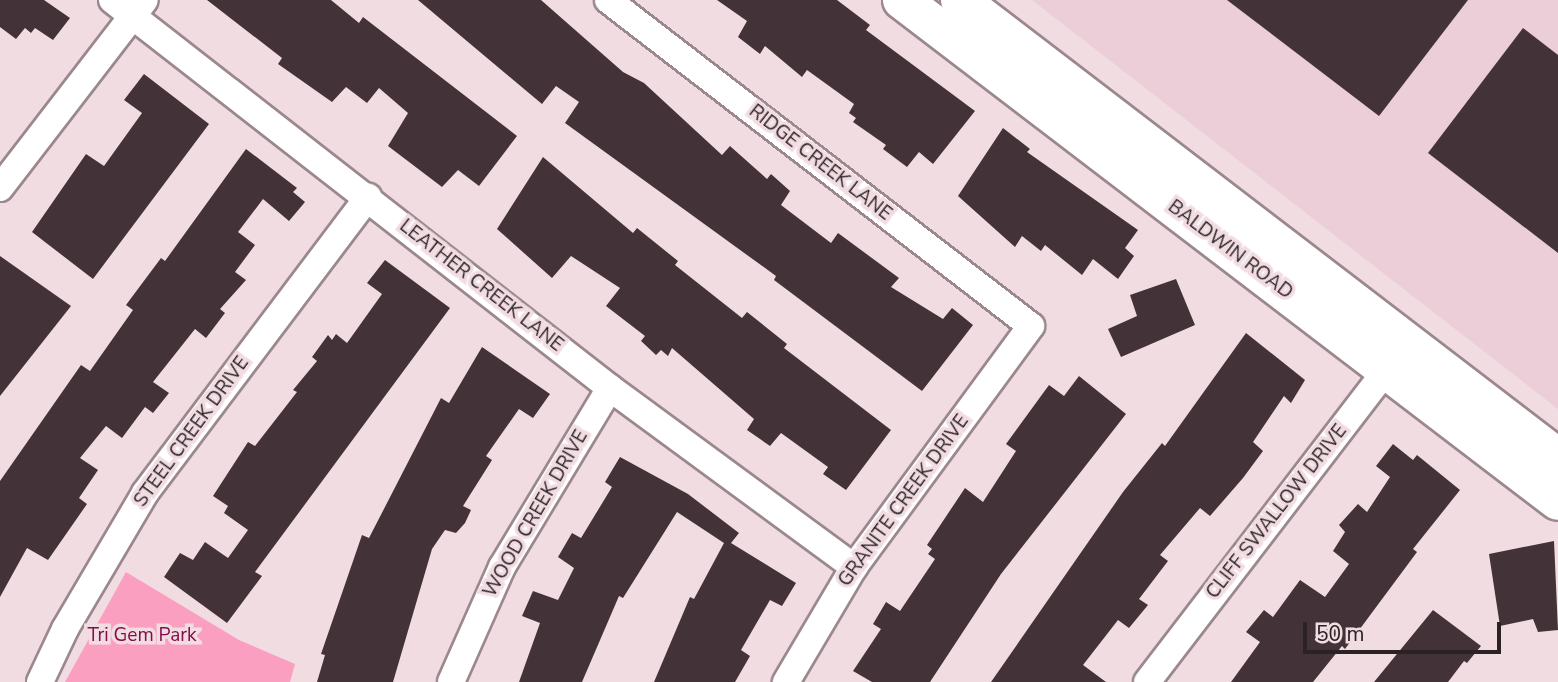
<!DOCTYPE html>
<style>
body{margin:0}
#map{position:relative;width:1558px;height:682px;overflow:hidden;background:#f1dce2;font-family:"Nunito Sans",sans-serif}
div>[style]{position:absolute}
.built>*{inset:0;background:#ebced7}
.green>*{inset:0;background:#fb9fc0}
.building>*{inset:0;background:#433338}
.roads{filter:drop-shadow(2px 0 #9b888e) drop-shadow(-2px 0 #9b888e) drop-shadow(0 2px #9b888e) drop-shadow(0 -2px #9b888e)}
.street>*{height:26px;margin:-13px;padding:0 13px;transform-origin:13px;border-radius:13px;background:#fff}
.secondary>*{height:38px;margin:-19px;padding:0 19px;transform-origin:19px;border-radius:19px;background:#fff}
span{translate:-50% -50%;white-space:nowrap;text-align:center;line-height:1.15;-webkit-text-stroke:7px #f1dce2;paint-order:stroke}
.street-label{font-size:19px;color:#2a2225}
.park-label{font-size:19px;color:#850c4a}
.scale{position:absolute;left:1303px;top:622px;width:198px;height:32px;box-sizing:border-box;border:4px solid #2a2225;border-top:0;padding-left:9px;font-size:21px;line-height:24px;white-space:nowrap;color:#2a2225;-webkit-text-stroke:5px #f1dce2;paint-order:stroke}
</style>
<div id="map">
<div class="built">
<div style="clip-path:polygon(1032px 0,1558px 0,1558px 409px)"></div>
</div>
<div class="green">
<div style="clip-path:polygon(126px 572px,239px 640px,295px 664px,290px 682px,65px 682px)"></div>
</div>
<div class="building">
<div style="clip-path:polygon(0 0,44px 0,70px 18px,53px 40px,35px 28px,31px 33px,25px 28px,16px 39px,0 27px)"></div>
<div style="clip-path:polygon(207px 0,331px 0,359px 23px,363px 17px,517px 136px,479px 186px,458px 170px,442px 187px,388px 146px,408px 113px,379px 88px,367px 103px,346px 87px,332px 102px,278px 64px,282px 58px)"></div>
<div style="clip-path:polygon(418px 0,541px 0,623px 72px,644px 83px,722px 155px,730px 146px,767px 179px,771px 174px,790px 191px,781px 205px,831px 243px,838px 233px,899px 278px,891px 287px,943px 319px,952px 308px,973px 325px,922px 391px,774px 280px,776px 276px,565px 123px,579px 102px,556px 86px,542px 104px)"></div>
<div style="clip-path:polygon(717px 0,837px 0,870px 25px,866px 30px,975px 111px,933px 164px,919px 152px,907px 167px,883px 149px,886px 145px,853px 122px,856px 118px,849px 113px,854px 104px,807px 70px,802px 77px,765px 46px,760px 54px,738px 37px,747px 21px)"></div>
<div style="clip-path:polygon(1227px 0,1468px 0,1379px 116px)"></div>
<div style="clip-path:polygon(1523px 28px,1558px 55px,1558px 253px,1428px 153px)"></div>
<div style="clip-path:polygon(144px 74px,209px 124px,93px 279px,32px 232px,86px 154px,104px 166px,142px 113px,124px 100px)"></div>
<div style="clip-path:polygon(1003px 128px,1030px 149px,1027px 152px,1138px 230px,1125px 248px,1134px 256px,1118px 279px,1093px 259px,1082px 275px,1045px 245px,1041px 251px,1022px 236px,1015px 247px,958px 196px)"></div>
<div style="clip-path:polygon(246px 149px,297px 188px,293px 192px,305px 202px,289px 221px,263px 199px,238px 232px,255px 245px,235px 272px,246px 280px,220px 309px,225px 313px,206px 338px,195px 329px,153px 382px,169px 393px,153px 413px,145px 407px,122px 438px,106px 426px,80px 458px,98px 470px,79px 498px,87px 504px,48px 560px,27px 548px,0 597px,0 481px,81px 365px,90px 371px,133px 310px,126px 305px,161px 258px,165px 261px)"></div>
<div style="clip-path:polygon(543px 157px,633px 233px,637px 228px,678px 261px,675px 265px,742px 318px,747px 312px,787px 344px,784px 348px,891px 430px,846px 490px,823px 474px,828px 467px,781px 433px,770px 446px,747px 430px,754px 419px,672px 348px,668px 356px,661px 350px,656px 355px,641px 341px,645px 336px,606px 306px,620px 288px,571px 256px,552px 278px,497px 229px)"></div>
<div style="clip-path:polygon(0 256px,71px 306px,0 396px)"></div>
<div style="clip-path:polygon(385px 260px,450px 308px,255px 572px,262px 576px,227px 623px,164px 577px,180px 553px,193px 560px,205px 542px,228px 558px,248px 530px,224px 513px,228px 506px,213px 496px,248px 442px,255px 446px,297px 392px,293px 390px,317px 361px,312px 357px,328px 335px,332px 340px,336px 334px,347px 343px,382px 294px,367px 283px)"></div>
<div style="clip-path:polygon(1176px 279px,1195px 325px,1121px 357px,1108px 329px,1137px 316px,1130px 295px)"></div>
<div style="clip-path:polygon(1246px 333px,1305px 380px,1291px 403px,1284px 396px,1253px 442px,1263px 451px,1243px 478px,1210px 516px,1200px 508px,1160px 555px,1168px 561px,1139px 599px,1148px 605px,1129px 628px,1118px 620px,1083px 665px,1106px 682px,991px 682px,1123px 492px,1162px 443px,1165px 446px)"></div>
<div style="clip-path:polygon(482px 347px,550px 394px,533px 418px,519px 409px,486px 456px,492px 460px,463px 506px,471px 510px,465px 523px,456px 533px,445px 530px,432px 549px,393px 682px,317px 682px,325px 655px,321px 654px,362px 535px,369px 538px,441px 398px,449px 403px)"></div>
<div style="clip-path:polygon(1079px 376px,1126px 414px,1001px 574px,930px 682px,872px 682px,853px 671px,881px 629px,873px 624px,886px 602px,900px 611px,935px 559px,928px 554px,932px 549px,927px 545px,965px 488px,983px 502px,1016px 451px,1006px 444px,1049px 385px,1064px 396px)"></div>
<div style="clip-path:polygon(1393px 444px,1413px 460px,1417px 455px,1460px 490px,1413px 549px,1417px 552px,1345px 649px,1342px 646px,1313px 682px,1231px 682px,1260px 642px,1246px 632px,1264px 610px,1273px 617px,1300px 580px,1325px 597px,1349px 564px,1333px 551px,1345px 532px,1339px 525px,1358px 504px,1367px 512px,1390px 477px,1376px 466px)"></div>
<div style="clip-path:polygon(620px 457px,688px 494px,739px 533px,731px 543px,796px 583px,782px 606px,770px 600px,741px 650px,750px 656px,735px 682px,654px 682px,690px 597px,694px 599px,724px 543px,677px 512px,623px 598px,619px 596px,582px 682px,519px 682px,540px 623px,522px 616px,533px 591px,558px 600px,574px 568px,558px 557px,572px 533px,581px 538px,612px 487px,605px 482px)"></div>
<div style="clip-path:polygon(1554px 541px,1558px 630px,1538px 632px,1533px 619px,1500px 626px,1489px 554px)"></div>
<div style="clip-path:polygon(1433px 610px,1481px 646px,1467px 663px,1464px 661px,1448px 682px,1374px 682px)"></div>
</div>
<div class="roads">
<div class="street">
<div style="left:112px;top:0;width:631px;rotate:37.92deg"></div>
<div style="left:610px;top:388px;width:303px;rotate:36.3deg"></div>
<div style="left:608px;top:0;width:534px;rotate:37.62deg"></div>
<div style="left:1031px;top:326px;width:299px;rotate:126.3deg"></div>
<div style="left:854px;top:567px;width:134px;rotate:120.6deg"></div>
<div style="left:0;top:188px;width:237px;rotate:-52.4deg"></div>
<div style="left:40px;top:682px;width:59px;rotate:-64.7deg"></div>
<div style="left:65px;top:629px;width:158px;rotate:-59.5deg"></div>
<div style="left:145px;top:493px;width:371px;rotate:-53deg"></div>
<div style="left:451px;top:682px;width:126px;rotate:-66.1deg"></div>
<div style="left:502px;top:567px;width:209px;rotate:-58.9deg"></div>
<div style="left:1147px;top:682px;width:409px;rotate:-52.5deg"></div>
</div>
<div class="secondary">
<div style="left:902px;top:0;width:825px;rotate:37.37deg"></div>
<div style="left:960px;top:0;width:753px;rotate:37.45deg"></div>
</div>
</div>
<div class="street-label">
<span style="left:820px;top:163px;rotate:38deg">RIDGE CREEK LANE</span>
<span style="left:1230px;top:250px;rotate:37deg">BALDWIN ROAD</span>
<span style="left:481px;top:286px;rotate:38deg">LEATHER CREEK LANE</span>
<span style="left:192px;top:432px;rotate:-54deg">STEEL CREEK DRIVE</span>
<span style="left:904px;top:501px;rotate:-54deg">GRANITE CREEK DRIVE</span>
<span style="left:1277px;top:512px;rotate:-52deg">CLIFF SWALLOW DRIVE</span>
<span style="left:536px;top:514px;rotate:-60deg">WOOD CREEK DRIVE</span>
</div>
<div class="park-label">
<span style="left:142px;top:636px">Tri Gem Park</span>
</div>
<div class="scale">50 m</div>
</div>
